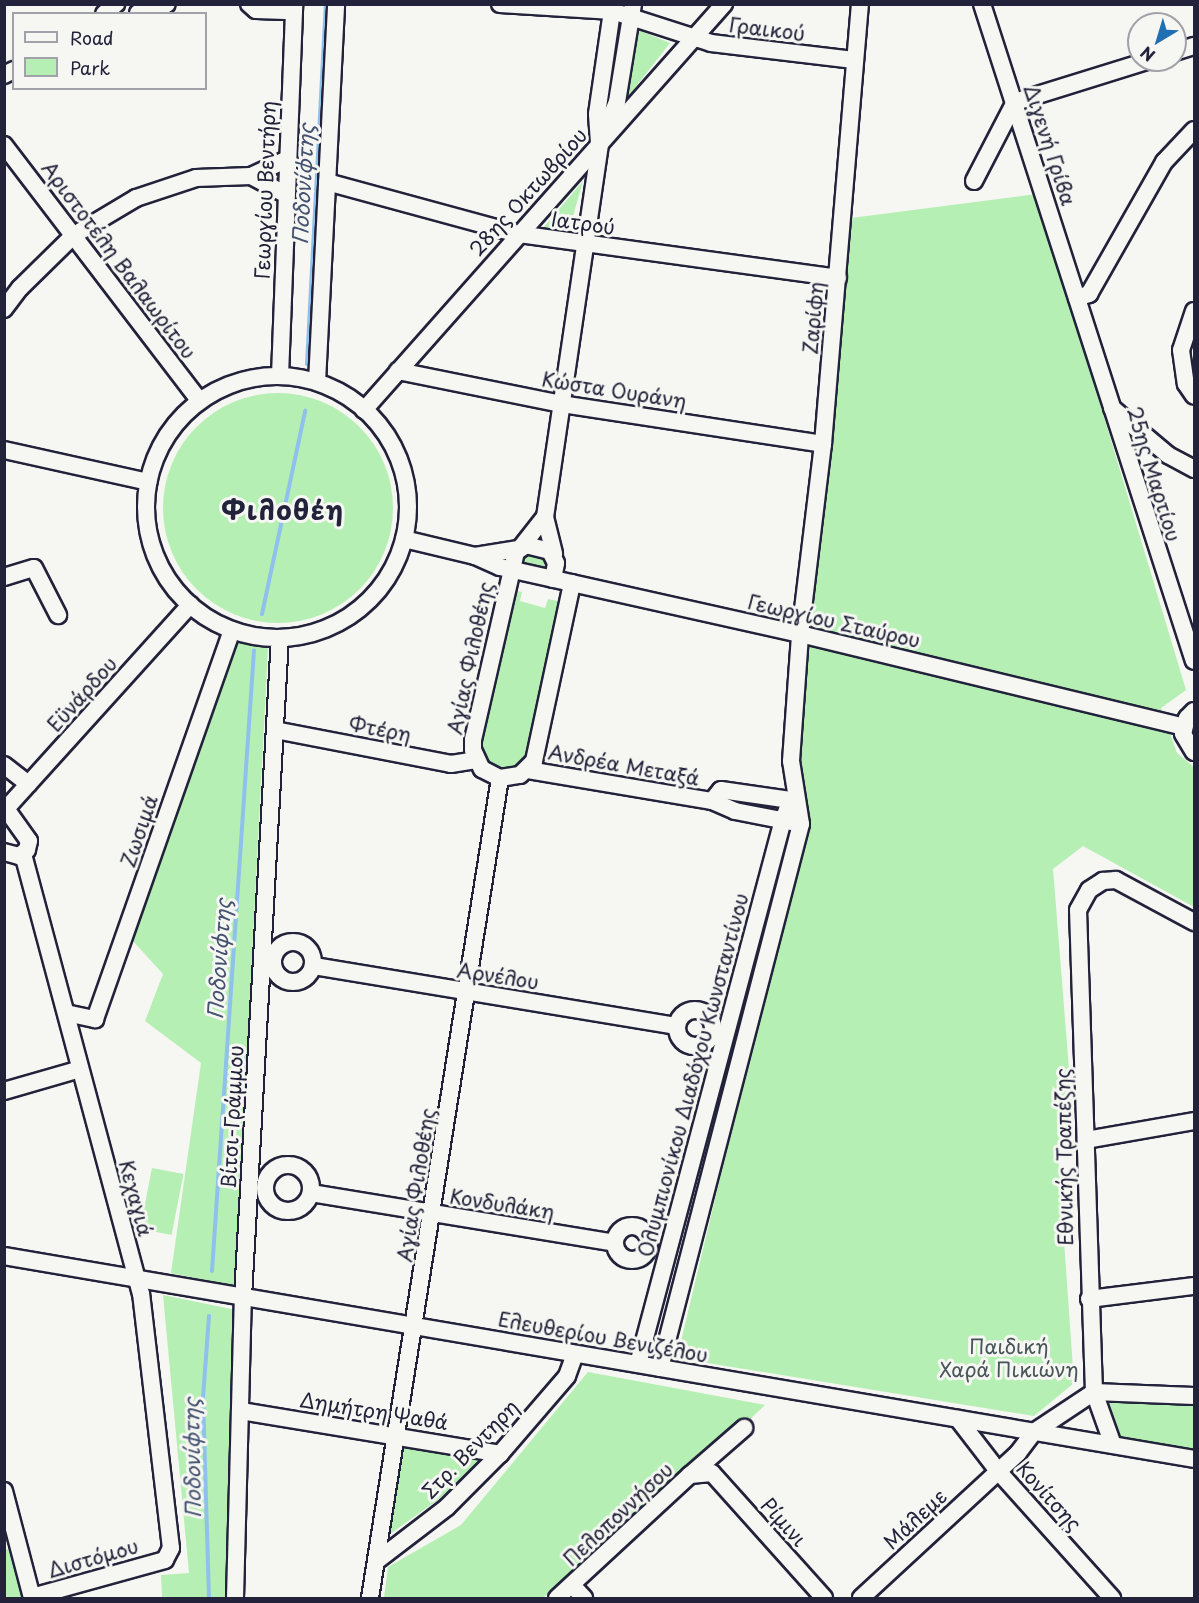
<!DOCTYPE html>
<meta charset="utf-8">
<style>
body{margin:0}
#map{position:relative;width:1199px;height:1603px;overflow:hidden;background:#f6f6f2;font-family:"Playpen Sans",sans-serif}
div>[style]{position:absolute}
.green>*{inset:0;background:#b5efb4;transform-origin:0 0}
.round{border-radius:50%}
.stream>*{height:4px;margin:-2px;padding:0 2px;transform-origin:2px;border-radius:2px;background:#90c1ec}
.roads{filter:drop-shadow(2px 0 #22223b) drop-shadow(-2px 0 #22223b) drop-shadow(0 2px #22223b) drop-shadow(0 -2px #22223b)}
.minor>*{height:16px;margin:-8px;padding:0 8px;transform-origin:8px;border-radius:8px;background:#f6f6f2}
.minor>.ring{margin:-8px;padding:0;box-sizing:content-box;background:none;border:16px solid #f6f6f2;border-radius:50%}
span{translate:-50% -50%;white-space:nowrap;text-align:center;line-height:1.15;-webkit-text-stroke:6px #f6f6f2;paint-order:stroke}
.street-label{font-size:20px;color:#22223b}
.park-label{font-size:20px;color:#475559}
.water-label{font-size:21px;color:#435270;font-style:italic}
.district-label{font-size:26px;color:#22223b;font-weight:700;letter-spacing:1.5px}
.frame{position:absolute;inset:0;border:6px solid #22223b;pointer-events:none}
.legend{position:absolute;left:12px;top:12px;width:195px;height:78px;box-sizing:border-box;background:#f6f6f2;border:2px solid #a1a1a9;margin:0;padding:8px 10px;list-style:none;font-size:18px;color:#22223b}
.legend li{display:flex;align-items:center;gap:12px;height:30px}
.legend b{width:30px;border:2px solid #a1a1a9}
.north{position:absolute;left:1127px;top:12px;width:60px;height:60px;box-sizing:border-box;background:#f6f6f2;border:2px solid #a1a1a9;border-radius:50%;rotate:218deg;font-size:16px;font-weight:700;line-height:24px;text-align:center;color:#22223b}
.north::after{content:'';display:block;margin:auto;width:21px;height:27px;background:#1f6fb2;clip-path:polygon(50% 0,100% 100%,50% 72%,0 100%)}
</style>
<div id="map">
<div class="green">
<div style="clip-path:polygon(636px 29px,670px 43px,627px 98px)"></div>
<div style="clip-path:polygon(583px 181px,569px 230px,543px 228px)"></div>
<div style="clip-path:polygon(1037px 194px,1186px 690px,1161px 708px,1177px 753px,1194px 767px,1194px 907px,1083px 846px,1053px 869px,1073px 1119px,1058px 1155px,1074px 1383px,1034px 1416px,677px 1358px,805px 823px,798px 758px,851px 218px)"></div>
<div class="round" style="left:163px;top:393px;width:230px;height:230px"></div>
<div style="clip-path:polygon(525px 553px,544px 556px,547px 567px,542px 569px,524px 564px)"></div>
<div style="clip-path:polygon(511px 590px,522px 592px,520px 601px,545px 608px,548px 599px,562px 602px,526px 764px,502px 773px,484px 762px,480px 741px)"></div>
<div style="clip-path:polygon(239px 640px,268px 648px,235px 1286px,171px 1273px,201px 1063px,145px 1021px,163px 974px,133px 941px)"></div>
<div style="left:152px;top:1168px;width:32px;height:62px;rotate:11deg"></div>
<div style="clip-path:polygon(163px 1295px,236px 1310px,227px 1598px,162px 1598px,161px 1575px,189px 1573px)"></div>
<div style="clip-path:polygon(588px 1372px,765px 1405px,709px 1458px,689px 1466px,543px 1598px,384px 1598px,388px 1567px,461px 1525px)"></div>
<div style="clip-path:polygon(1107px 1396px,1194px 1402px,1194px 1452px,1123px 1443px)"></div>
<div style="clip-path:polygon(404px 1444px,482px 1458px,439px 1499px,390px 1534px)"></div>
<div style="clip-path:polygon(11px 1548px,25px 1598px,5px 1598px,5px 1550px)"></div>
</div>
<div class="stream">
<div style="left:307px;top:364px;width:361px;rotate:-87deg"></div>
<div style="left:262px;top:614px;width:208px;rotate:-78deg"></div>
<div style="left:212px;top:1271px;width:622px;rotate:-86.13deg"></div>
<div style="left:209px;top:1316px;width:81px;rotate:94.2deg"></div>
<div style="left:203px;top:1397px;width:201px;rotate:88.3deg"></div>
</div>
<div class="roads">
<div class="minor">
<div style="left:249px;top:4px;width:9px;rotate:41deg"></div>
<div style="left:256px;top:10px;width:37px;rotate:2deg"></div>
<div style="left:500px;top:4px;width:112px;rotate:3.6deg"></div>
<div style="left:612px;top:11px;width:104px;rotate:17.9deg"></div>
<div style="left:711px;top:43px;width:144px;rotate:6.8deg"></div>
<div style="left:982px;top:4px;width:690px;rotate:72.12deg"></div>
<div style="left:138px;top:13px;width:30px;rotate:-17deg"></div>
<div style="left:104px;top:14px;width:16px;rotate:-40deg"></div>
<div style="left:1175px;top:52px;width:20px;rotate:-18deg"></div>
<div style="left:4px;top:75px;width:11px;rotate:-27deg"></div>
<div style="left:599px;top:143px;width:29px;rotate:-94deg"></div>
<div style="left:597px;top:114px;width:111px;rotate:-81.7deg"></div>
<div style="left:4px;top:145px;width:322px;rotate:52.6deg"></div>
<div style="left:251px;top:176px;width:40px;rotate:28deg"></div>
<div style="left:974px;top:181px;width:89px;rotate:-62.6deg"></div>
<div style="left:1015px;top:102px;width:141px;rotate:-17.3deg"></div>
<div style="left:327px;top:182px;width:198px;rotate:15.2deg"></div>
<div style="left:518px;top:234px;width:323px;rotate:7.8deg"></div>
<div style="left:1077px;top:298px;width:13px;rotate:-18deg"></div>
<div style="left:1089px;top:294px;width:152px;rotate:-60.4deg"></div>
<div style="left:1164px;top:162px;width:44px;rotate:-46.8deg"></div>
<div style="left:4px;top:309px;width:26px;rotate:-53deg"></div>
<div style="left:20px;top:288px;width:76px;rotate:-44.5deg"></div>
<div style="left:74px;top:235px;width:72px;rotate:-30.8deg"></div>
<div style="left:136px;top:198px;width:63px;rotate:-18.4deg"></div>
<div style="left:196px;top:178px;width:55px;rotate:-2.1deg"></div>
<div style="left:251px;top:176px;width:38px;rotate:-25deg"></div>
<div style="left:1194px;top:311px;width:41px;rotate:108.4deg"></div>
<div style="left:1181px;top:350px;width:34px;rotate:82deg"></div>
<div style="left:1186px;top:384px;width:14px;rotate:56deg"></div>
<div style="left:398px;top:371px;width:167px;rotate:11.4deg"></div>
<div style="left:562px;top:404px;width:264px;rotate:8.7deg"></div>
<div style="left:280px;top:376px;width:372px;rotate:-87.8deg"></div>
<div class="ring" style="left:146px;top:376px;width:246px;height:246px"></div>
<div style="left:317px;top:382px;width:378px;rotate:-87.1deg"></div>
<div style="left:1112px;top:408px;width:73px;rotate:40deg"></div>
<div style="left:1168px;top:455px;width:30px;rotate:28deg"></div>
<div style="left:364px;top:410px;width:543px;rotate:-48.44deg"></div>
<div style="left:4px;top:450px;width:148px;rotate:12.5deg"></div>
<div style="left:545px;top:517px;width:378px;rotate:-81.6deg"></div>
<div style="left:600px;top:143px;width:44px;rotate:-67.5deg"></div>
<div style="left:617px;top:102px;width:99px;rotate:-80.7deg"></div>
<div style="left:404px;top:539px;width:73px;rotate:13.5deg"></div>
<div style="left:475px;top:556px;width:27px;rotate:24deg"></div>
<div style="left:500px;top:567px;width:307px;rotate:12.6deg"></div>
<div style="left:800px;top:634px;width:394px;rotate:13.6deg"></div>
<div style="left:522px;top:546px;width:37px;rotate:-52deg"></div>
<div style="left:545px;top:517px;width:38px;rotate:76deg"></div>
<div style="left:475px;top:556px;width:44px;rotate:-9.2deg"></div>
<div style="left:4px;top:577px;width:31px;rotate:-17deg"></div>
<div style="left:34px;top:568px;width:53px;rotate:62.9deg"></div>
<div style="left:553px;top:579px;width:16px;rotate:-79deg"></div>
<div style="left:556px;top:563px;width:13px;rotate:-117deg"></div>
<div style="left:550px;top:551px;width:25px;rotate:-166deg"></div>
<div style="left:526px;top:545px;width:12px;rotate:145deg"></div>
<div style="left:516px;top:552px;width:193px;rotate:102.9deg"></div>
<div style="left:473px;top:740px;width:10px;rotate:90deg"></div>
<div style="left:473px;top:750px;width:21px;rotate:65deg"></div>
<div style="left:482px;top:769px;width:20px;rotate:27deg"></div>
<div style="left:500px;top:778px;width:20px;rotate:-9deg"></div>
<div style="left:520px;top:775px;width:20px;rotate:-45deg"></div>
<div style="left:534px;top:761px;width:182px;rotate:-77.9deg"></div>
<div style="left:1194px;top:711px;width:10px;rotate:135deg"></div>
<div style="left:1187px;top:718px;width:16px;rotate:104deg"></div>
<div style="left:1183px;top:734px;width:21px;rotate:59deg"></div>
<div style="left:275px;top:730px;width:179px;rotate:10.9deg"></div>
<div style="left:451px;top:764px;width:25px;rotate:-9deg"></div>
<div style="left:4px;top:765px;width:31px;rotate:38deg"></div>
<div style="left:528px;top:770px;width:187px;rotate:9.6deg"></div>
<div style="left:712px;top:801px;width:25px;rotate:23deg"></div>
<div style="left:735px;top:811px;width:57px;rotate:11.1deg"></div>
<div style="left:712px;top:801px;width:14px;rotate:-51deg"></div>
<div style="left:721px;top:790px;width:77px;rotate:8.2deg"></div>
<div style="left:4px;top:806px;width:43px;rotate:54.5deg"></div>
<div style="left:29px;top:841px;width:9px;rotate:103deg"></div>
<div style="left:27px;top:850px;width:10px;rotate:143deg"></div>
<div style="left:19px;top:856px;width:16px;rotate:-165deg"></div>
<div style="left:4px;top:811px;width:278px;rotate:-47.9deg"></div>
<div style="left:23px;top:854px;width:455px;rotate:75deg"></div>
<div style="left:141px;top:1293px;width:257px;rotate:83.3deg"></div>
<div style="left:171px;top:1548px;width:13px;rotate:117deg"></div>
<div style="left:165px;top:1560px;width:138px;rotate:164.5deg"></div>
<div class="ring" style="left:273px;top:942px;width:24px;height:24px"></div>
<div style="left:314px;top:966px;width:368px;rotate:9.4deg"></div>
<div class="ring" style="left:677px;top:1010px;width:20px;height:20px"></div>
<div style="left:66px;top:1013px;width:30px;rotate:12deg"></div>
<div style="left:95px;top:1019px;width:412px;rotate:-70.6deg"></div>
<div style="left:4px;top:1091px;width:79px;rotate:-16.1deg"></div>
<div style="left:1086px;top:1140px;width:110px;rotate:-10deg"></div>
<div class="ring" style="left:265px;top:1165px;width:30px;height:30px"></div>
<div style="left:311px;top:1193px;width:308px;rotate:9.3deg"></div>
<div class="ring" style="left:615px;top:1226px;width:18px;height:18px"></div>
<div style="left:4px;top:1256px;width:1207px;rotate:9.68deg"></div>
<div style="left:1089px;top:1299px;width:106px;rotate:-7.1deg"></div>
<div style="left:638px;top:1364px;width:563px;rotate:-75.08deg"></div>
<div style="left:783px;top:820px;width:11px;rotate:-68deg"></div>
<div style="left:787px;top:810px;width:13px;rotate:-42deg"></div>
<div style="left:660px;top:1368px;width:562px;rotate:-75.47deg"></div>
<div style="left:801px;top:824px;width:64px;rotate:-99deg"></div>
<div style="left:791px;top:761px;width:127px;rotate:-85.9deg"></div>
<div style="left:800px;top:634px;width:191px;rotate:-83.1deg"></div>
<div style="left:823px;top:444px;width:442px;rotate:-85.2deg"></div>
<div style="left:241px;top:1411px;width:263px;rotate:9.4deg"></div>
<div style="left:958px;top:1419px;width:66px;rotate:52.4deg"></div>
<div style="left:998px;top:1471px;width:171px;rotate:48.1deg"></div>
<div style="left:1113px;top:1445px;width:56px;rotate:-109.7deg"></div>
<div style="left:1094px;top:1392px;width:482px;rotate:-91.9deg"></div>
<div style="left:1078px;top:910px;width:23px;rotate:-61deg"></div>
<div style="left:1089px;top:890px;width:17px;rotate:-33deg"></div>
<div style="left:1103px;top:881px;width:13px;rotate:-4deg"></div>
<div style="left:1116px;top:880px;width:89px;rotate:28.3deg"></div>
<div style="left:690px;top:1475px;width:72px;rotate:-41deg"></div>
<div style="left:4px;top:1491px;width:111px;rotate:75.3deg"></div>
<div style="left:378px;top:1560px;width:87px;rotate:-37.5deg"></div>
<div style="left:447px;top:1507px;width:75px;rotate:-45deg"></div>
<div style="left:500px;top:1454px;width:103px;rotate:-49.3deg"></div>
<div style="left:567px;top:1376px;width:23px;rotate:-70deg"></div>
<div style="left:572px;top:1585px;width:18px;rotate:47deg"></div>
<div style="left:235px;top:1598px;width:301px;rotate:-88.5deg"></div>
<div style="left:243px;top:1297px;width:660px;rotate:-86.79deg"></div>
<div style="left:370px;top:1598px;width:830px;rotate:-80.99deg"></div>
<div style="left:557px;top:1598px;width:181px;rotate:-42.8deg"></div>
<div style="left:690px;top:1475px;width:22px;rotate:-5deg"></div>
<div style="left:712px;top:1473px;width:168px;rotate:48.1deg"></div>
<div style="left:861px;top:1598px;width:214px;rotate:-42.7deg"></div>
<div style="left:1018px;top:1453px;width:26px;rotate:-53deg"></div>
<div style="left:1034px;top:1432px;width:72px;rotate:-33.7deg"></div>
<div style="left:1094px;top:1392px;width:100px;rotate:2.3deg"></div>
</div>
</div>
<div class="street-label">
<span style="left:767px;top:29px;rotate:7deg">Γραικού</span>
<span style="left:1050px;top:145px;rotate:72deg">Διγενή Γρίβα</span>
<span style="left:265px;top:190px;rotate:-88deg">Γεωργίου Βεντήρη</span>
<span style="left:528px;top:192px;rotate:-48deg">28ης Οκτωβρίου</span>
<span style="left:583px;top:223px;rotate:8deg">Ιατρού</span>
<span style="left:119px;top:260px;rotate:53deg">Αριστοτέλη Βαλαωρίτου</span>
<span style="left:813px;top:318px;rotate:-85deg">Ζαρίφη</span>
<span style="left:614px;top:390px;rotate:9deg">Κώστα Ουράνη</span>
<span style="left:1154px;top:474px;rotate:73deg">25ης Μαρτίου</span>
<span style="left:834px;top:621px;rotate:13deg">Γεωργίου Σταύρου</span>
<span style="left:470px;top:658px;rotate:-78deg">Αγίας Φιλοθέης</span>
<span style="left:82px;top:694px;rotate:-48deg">Εϋνάρδου</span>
<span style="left:380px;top:729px;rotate:11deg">Φτέρη</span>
<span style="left:624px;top:765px;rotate:10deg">Ανδρέα Μεταξά</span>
<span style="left:139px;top:831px;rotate:-71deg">Ζωσιμά</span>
<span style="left:498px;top:976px;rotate:9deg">Αρνέλου</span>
<span style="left:693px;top:1075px;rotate:-75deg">Ολυμπιονίκου Διαδόχου Κωνσταντίνου</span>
<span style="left:232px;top:1117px;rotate:-87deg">Βίτσι-Γράμμου</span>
<span style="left:1064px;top:1157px;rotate:-91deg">Εθνικής Τραπέζης</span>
<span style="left:416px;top:1185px;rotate:-81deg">Αγίας Φιλοθέης</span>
<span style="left:136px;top:1198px;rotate:75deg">Κεχαγιά</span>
<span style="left:502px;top:1204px;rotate:9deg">Κονδυλάκη</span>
<span style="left:603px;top:1337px;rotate:10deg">Ελευθερίου Βενιζέλου</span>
<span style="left:374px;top:1411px;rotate:9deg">Δημήτρη Ψαθά</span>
<span style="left:470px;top:1449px;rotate:-46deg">Στρ. Βεντηρη</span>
<span style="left:1049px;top:1496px;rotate:48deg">Κονίτσης</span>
<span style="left:618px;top:1514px;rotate:-43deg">Πελοποννήσου</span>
<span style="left:915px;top:1519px;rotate:-43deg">Μάλεμε</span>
<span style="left:784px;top:1522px;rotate:48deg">Ρίμινι</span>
<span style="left:93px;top:1558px;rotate:-16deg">Διστόμου</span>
</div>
<div class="park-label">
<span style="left:1009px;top:1358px">Παιδική<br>Χαρά Πικιώνη</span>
</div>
<div class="water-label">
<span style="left:302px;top:184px;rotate:-87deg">Ποδονίφτης</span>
<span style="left:218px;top:959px;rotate:-86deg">Ποδονίφτης</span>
<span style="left:191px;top:1458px;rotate:-91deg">Ποδονίφτης</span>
</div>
<div class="district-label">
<span style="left:283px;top:510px">Φιλοθέη</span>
</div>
<div class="frame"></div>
<ul class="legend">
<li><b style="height:8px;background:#f6f6f2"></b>Road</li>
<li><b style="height:16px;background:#b5efb4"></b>Park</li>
</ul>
<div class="north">N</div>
</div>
